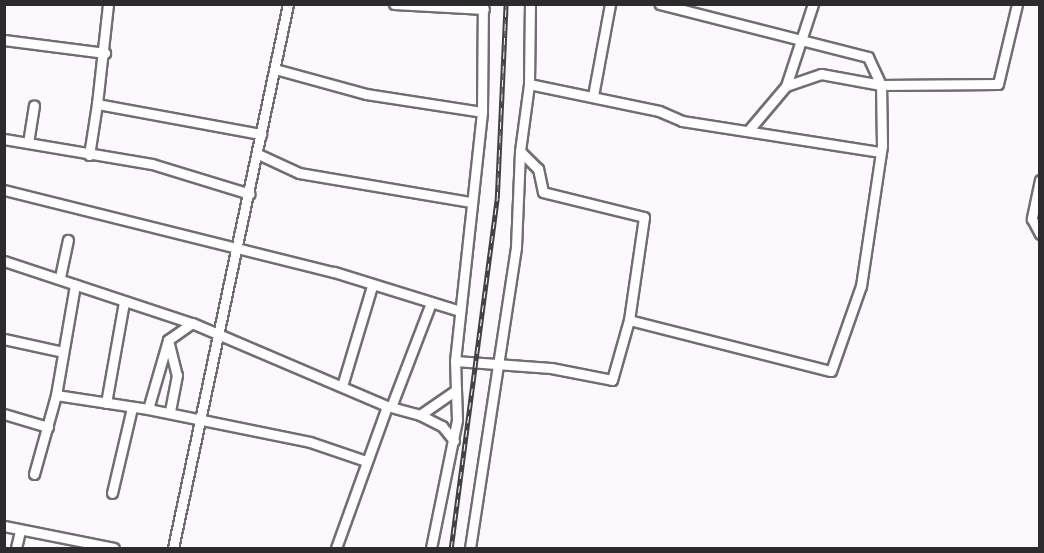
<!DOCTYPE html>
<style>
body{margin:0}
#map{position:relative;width:1044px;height:553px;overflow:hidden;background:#fcf8fd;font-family:Commissioner,sans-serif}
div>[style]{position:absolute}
.roads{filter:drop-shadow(2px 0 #716d72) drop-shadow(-2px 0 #716d72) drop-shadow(0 2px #716d72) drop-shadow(0 -2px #716d72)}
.minor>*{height:9px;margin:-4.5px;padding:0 4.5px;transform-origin:4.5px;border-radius:4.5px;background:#fff}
.rail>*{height:4.5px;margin-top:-2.25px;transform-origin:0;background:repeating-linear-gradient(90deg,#fff 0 7px,#444144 0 14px);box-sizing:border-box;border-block:2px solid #444144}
span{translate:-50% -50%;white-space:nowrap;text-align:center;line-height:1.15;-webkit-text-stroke:6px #fff;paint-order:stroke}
.frame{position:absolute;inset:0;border:6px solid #2d2b2d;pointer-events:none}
</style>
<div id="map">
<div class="roads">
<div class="minor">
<div style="left:394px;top:4px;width:90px;rotate:3.2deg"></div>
<div style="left:4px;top:40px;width:102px;rotate:7.3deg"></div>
<div style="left:275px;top:69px;width:94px;rotate:15.4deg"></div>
<div style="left:366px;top:94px;width:117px;rotate:8.8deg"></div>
<div style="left:529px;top:84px;width:133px;rotate:11.7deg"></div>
<div style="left:659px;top:111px;width:25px;rotate:23deg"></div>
<div style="left:682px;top:121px;width:201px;rotate:8.9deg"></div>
<div style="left:786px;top:86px;width:37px;rotate:-19deg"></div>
<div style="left:821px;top:74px;width:61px;rotate:10.4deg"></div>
<div style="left:881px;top:85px;width:117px;rotate:-0.5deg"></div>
<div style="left:998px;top:84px;width:82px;rotate:-76.6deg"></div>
<div style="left:593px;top:96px;width:94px;rotate:-79.5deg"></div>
<div style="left:97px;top:104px;width:101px;rotate:-83.7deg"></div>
<div style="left:748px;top:131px;width:59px;rotate:-49.8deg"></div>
<div style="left:786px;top:86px;width:86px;rotate:-71.8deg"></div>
<div style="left:4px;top:139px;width:150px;rotate:9.6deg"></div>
<div style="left:152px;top:164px;width:102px;rotate:17deg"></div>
<div style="left:28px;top:143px;width:38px;rotate:-81deg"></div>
<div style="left:258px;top:154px;width:45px;rotate:24.9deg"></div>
<div style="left:299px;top:173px;width:173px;rotate:9.6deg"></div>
<div style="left:89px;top:155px;width:52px;rotate:-81.1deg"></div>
<div style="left:97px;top:104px;width:167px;rotate:10.4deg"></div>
<div style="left:1040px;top:180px;width:40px;rotate:102deg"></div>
<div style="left:1032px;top:219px;width:17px;rotate:62deg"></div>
<div style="left:4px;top:190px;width:340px;rotate:14deg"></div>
<div style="left:334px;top:272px;width:132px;rotate:17.2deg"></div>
<div style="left:4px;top:261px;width:198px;rotate:18.3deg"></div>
<div style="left:192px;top:323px;width:212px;rotate:23.1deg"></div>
<div style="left:387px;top:406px;width:34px;rotate:15deg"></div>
<div style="left:420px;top:415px;width:44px;rotate:-34.8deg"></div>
<div style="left:60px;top:277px;width:38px;rotate:-78deg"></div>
<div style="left:629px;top:320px;width:208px;rotate:14.2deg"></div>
<div style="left:831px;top:371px;width:90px;rotate:-70.6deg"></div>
<div style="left:861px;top:286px;width:142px;rotate:-81.5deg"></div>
<div style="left:882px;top:146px;width:61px;rotate:-90.9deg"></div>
<div style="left:881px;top:85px;width:31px;rotate:-115deg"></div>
<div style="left:868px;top:57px;width:215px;rotate:-165.7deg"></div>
<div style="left:4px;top:339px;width:60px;rotate:12.4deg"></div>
<div style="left:168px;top:340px;width:36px;rotate:76deg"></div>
<div style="left:177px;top:375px;width:38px;rotate:101deg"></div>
<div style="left:455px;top:361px;width:96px;rotate:4.2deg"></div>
<div style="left:551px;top:368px;width:62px;rotate:11.1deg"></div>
<div style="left:612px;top:380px;width:62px;rotate:-74.2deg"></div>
<div style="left:629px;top:320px;width:104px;rotate:-81.7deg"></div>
<div style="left:644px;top:217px;width:104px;rotate:-166.1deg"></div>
<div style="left:543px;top:192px;width:24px;rotate:-102deg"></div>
<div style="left:538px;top:169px;width:25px;rotate:-135deg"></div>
<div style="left:520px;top:151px;width:68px;rotate:-82.3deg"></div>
<div style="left:529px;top:84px;width:80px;rotate:-89.3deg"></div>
<div style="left:342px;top:386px;width:104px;rotate:-73.3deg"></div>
<div style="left:56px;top:395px;width:93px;rotate:8.7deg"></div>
<div style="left:148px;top:409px;width:72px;rotate:-73.8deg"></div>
<div style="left:168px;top:340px;width:29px;rotate:-35deg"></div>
<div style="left:106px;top:403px;width:103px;rotate:-79.9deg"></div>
<div style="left:391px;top:407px;width:111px;rotate:-69deg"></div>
<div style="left:148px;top:409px;width:165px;rotate:11.5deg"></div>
<div style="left:310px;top:442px;width:59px;rotate:18.7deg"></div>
<div style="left:4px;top:414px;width:46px;rotate:16.5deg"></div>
<div style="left:420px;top:415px;width:25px;rotate:27deg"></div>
<div style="left:442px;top:426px;width:19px;rotate:51deg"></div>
<div style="left:34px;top:474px;width:82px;rotate:-74.4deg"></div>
<div style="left:56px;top:395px;width:112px;rotate:-80.2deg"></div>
<div style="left:112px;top:493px;width:87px;rotate:-76.8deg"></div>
<div style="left:4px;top:526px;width:112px;rotate:11.3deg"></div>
<div style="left:16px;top:548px;width:18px;rotate:-77deg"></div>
<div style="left:173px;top:548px;width:556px;rotate:-78.06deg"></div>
<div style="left:336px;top:548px;width:151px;rotate:-70.2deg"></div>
<div style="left:431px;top:548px;width:131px;rotate:-78.5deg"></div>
<div style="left:457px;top:420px;width:59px;rotate:-91.9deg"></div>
<div style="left:455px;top:361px;width:250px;rotate:-83.8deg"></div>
<div style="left:482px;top:112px;width:108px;rotate:-89.5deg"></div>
<div style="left:470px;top:548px;width:304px;rotate:-81.3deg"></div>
<div style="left:516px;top:247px;width:96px;rotate:-87.6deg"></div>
</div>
</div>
<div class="rail">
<div style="left:451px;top:548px;width:352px;rotate:-82.5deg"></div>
<div style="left:497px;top:199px;width:195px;rotate:-87.4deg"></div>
</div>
<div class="frame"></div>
</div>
